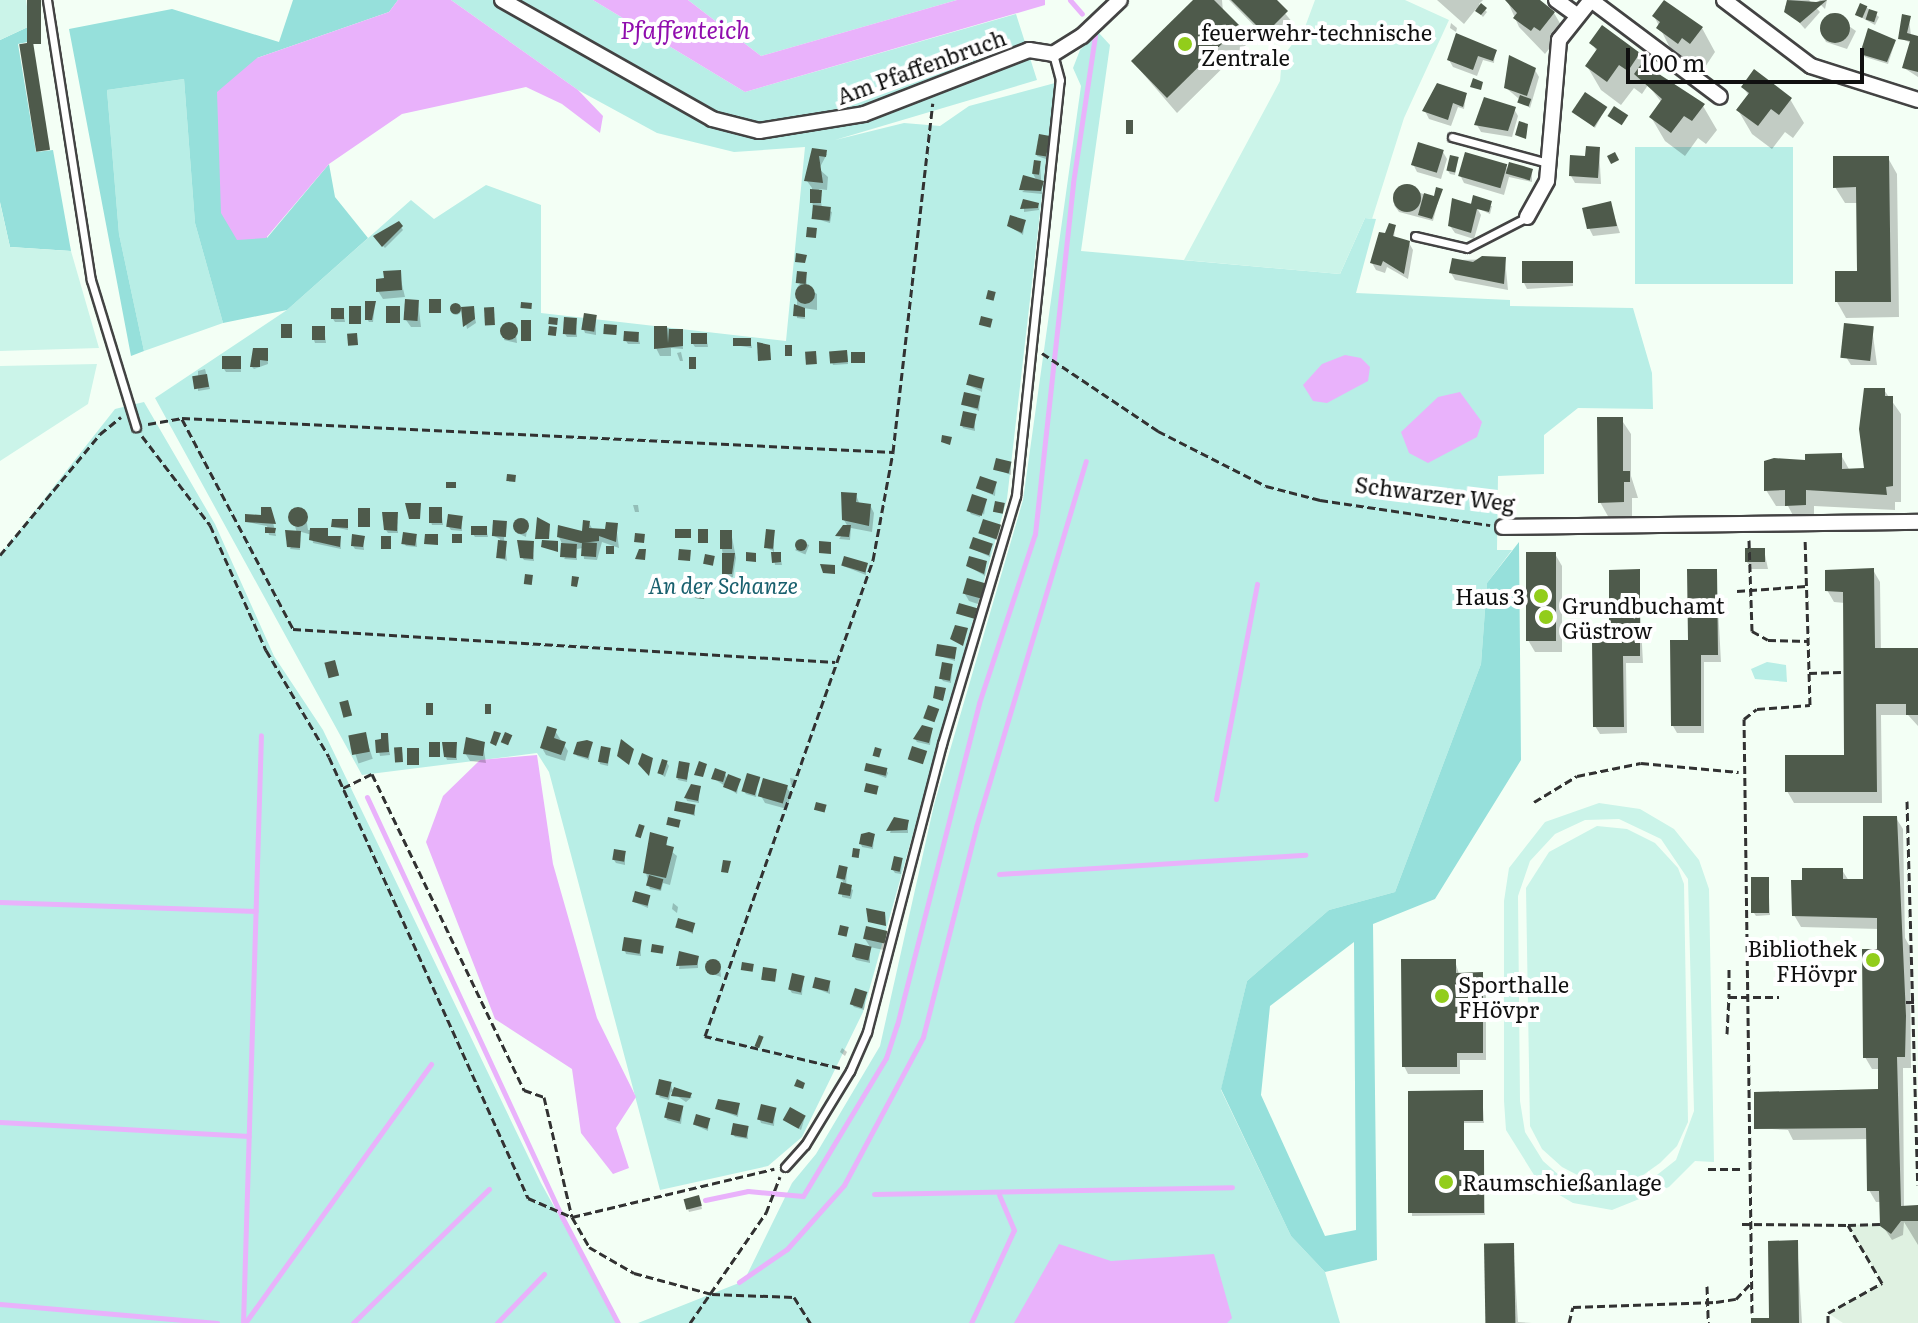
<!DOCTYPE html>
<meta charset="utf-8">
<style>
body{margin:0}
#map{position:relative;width:1918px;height:1323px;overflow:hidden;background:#f3fff5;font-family:Literata,serif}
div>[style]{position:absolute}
.green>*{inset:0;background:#b8eee6;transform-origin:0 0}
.forest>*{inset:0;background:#96e0db}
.pitch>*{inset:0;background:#cbf4e9}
.plaza>*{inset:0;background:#dff1e1}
.water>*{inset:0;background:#e9b2fb}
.shadow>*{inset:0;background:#0003;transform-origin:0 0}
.round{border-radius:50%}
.stream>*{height:5px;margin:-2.5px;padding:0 2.5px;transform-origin:2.5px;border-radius:2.5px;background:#e9b2fb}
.building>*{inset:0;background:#4e5a4b;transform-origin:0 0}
.path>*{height:3px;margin-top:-1.5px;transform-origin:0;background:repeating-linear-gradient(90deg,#323232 0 8px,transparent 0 12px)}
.roads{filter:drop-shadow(2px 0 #434343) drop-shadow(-2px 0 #434343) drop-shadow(0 2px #434343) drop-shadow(0 -2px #434343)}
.lane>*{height:7px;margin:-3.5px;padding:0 3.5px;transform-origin:3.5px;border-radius:3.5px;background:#fff}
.street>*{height:14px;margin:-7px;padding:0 7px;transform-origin:7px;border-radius:7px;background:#fff}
.dots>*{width:22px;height:22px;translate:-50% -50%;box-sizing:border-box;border:4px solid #fff;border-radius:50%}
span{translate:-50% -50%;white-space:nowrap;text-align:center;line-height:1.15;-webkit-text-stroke:8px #fff;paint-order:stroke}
.poi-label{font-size:22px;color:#101010}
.left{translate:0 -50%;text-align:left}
.right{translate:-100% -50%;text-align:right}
.street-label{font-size:22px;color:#101010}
.park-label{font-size:22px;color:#19606e;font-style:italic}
.water-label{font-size:24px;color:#900dae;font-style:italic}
.scale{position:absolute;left:1626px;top:48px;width:238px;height:36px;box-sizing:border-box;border:4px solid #101010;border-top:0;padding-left:10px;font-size:24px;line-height:28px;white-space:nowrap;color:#101010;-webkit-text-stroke:6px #fff;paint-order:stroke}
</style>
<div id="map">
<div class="green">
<div style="clip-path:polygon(451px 0,593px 0,745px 92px,1016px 14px,1037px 80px,835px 140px,904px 123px,940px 126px,969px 106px,1055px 83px,1007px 499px,863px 1012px,802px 1137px,768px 1166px,660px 1190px,549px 772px,537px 753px,362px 775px,155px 398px,287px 310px,411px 200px,434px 219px,486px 185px,541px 205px,541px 313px,786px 341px,805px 147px,734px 152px,657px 133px,578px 90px)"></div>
<div style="clip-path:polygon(688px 0,957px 0,761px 56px)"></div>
<div style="clip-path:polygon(1098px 32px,1110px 45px,1081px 251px,1340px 274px,1365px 218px,1376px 219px,1356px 293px,1510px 300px,1510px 306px,1633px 308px,1652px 373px,1653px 409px,1578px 408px,1544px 435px,1544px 474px,1498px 476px,1497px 550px,1512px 550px,1487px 583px,1481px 664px,1395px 892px,1329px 910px,1247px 981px,1221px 1090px,1291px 1236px,1325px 1272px,1340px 1323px,638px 1323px,744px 1281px,792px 1183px,816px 1154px,880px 1046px,934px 805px,1023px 500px,1081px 86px,1073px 68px,1080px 50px)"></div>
<div style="clip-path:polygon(184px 79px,195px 223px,223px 323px,144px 351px,119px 234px,107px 90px)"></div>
<div style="left:1635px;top:147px;width:158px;height:137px"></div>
<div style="clip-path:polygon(144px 402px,215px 524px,274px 656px,323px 730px,541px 1183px,618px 1323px,0 1323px,0 555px,115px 409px)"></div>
<div style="clip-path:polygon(1767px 662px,1786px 665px,1787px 682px,1755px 679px,1751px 669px)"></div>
</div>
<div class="forest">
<div style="clip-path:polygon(293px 0,398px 0,389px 12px,257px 58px,267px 238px,329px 164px,335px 197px,368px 238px,287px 310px,223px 323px,195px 223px,184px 79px,107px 90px,119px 234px,144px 351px,131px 356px,69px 29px,172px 9px,279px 42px)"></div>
<div style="clip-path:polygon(30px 26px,32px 41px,18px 44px,36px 152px,53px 150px,71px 251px,10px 247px,0 202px,0 40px)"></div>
<div style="clip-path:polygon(evenodd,1519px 542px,1521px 760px,1435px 899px,1373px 924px,1377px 1260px,1325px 1272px,1291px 1236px,1221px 1089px,1247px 981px,1329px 910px,1395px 892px,1481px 664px,1487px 583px,1519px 542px,1354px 942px,1356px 1230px,1325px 1236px,1261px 1095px,1270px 1006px,1354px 942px)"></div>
</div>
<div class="pitch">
<div style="clip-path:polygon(0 0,26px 0,30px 26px,0 40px)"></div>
<div style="clip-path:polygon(1315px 0,1405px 0,1449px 20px,1404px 118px,1372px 219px,1365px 218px,1340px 274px,1184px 260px,1280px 81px,1282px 58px,1305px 27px)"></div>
<div style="clip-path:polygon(0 203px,10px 247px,71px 251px,99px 348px,0 351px)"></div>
<div style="clip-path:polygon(97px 364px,88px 404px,0 461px,0 366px)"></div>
<div style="clip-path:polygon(evenodd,1599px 803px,1640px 809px,1674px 829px,1699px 860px,1709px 889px,1714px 1162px,1695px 1161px,1669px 1187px,1612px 1210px,1573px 1203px,1539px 1183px,1506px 1130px,1504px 1101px,1504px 901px,1509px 868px,1545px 822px,1599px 803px,1619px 819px,1661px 839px,1688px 879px,1694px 1111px,1676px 1160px,1648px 1182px,1614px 1193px,1568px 1183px,1543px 1161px,1525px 1132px,1520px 1101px,1518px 896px,1530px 861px,1555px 834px,1585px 820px,1619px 819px)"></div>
<div style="clip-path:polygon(1597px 826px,1627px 829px,1655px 843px,1678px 868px,1684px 884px,1688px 1122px,1677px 1146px,1660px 1163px,1639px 1178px,1611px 1183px,1585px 1179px,1562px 1167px,1542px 1149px,1530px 1126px,1526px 888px,1549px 852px)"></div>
</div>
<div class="plaza">
<div style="clip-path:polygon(1901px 1221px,1918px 1221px,1918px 1323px,1843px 1323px,1828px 1313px,1882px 1283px,1848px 1225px,1880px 1224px,1891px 1234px)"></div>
</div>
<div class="water">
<div style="clip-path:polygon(398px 0,451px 0,578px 90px,603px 116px,600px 133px,562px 104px,526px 87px,402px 114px,329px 164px,266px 238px,237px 240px,221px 213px,217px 92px,257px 58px,389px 12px)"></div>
<div style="clip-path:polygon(593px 0,688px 0,761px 56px,957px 0,1045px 0,1045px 5px,745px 92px)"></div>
<div style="clip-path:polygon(1345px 355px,1361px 358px,1370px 367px,1368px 381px,1327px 403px,1313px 401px,1303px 385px,1322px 364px)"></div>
<div style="clip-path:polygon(1460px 392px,1482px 422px,1477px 437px,1428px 463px,1409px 453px,1401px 432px,1438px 397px)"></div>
<div style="clip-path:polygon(537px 755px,553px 864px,597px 1018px,636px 1097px,616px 1128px,629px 1168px,613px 1174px,581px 1133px,572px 1069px,495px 1019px,426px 842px,443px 796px,480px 760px)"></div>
<div style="clip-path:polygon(1059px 1244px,1111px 1261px,1214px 1254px,1232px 1318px,1227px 1323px,1014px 1323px)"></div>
</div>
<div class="shadow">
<div style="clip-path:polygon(1196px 0,1222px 0,1223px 12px,1248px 43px,1177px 113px,1133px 62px)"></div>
<div style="clip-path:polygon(1229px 0,1274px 0,1293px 23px,1272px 44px)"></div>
<div style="clip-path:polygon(1437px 0,1483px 0,1479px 4px,1487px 12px,1483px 17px,1476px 9px,1464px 24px)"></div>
<div style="clip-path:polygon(1507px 0,1537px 0,1554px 13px,1568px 37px,1555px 54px,1549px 49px,1545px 54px,1519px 27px)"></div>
<div style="clip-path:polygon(1790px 0,1809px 0,1820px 12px,1805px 29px,1785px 7px)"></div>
<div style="clip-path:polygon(1827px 0,1825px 9px,1818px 2px,1820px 0)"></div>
<div style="clip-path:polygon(1866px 7px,1879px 17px,1875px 25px,1857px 15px)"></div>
<div style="clip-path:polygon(1830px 13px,1856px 31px,1847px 49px,1826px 42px,1822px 35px)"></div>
<div style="clip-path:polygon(1654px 16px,1702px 28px,1715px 52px,1705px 67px,1696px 61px,1692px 67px,1672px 52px)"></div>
<div style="clip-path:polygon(1909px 18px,1911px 36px,1918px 38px,1918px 77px,1904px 68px,1911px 43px,1900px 38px)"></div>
<div style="clip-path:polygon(1451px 23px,1457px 28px,1456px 32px,1450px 28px)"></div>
<div style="clip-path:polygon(1603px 28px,1639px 55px,1664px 82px,1667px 79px,1703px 106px,1717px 130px,1706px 144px,1698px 138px,1685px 156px,1665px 141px,1651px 117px,1662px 103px,1648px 85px,1642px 94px,1634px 88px,1621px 105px,1601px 90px,1587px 66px,1597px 52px,1592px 43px)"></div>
<div style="clip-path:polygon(1869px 31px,1895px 42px,1888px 64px,1865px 57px,1861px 50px)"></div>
<div style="clip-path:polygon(1495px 52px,1494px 63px,1483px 60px,1477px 76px,1453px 67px,1449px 60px)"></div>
<div style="clip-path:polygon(1535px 70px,1539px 77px,1530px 108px,1506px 88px)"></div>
<div style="clip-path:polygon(1743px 87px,1790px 99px,1804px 123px,1793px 138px,1785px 132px,1772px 149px,1752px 134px,1738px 110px,1749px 96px)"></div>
<div style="clip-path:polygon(1466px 95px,1464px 109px,1458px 107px,1451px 126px,1429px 119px,1425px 111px)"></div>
<div style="clip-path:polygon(1514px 109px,1518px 116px,1512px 137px,1481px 132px,1477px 125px)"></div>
<div style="clip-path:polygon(1605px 109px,1595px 128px,1574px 112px)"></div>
<div style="clip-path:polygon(1049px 138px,1046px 159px,1037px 156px,1036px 153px)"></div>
<div style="clip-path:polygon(1599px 148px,1601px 184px,1575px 183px,1571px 176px)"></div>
<div style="clip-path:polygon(814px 150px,827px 154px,819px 169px,828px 177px,827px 190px,819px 189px,822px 208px,832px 212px,830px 223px,813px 218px,812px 188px,807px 181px)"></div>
<div style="clip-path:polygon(1443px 152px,1447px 159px,1441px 179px,1417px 172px,1413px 164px)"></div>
<div style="clip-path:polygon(1888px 158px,1897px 174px,1899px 317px,1846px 318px,1837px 302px,1859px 273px,1858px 203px,1845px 203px,1835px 187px)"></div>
<div style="clip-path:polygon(1457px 159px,1455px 175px,1450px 174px,1448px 171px)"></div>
<div style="clip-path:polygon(1040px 163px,1042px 194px,1022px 192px,1037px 181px,1033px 174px)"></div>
<div style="clip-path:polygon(1505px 166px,1509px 172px,1532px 171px,1532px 182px,1509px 177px,1504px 195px,1464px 183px,1460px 175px)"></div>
<div style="clip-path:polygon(1400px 186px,1435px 198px,1441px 190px,1433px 221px,1399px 212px,1394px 205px)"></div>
<div style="clip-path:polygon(1024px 201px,1038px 205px,1039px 210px,1024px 212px)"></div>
<div style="clip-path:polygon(1453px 201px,1492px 206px,1490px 214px,1477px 208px,1481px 215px,1474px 239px,1455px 233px,1450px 226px)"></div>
<div style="clip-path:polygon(1610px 204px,1620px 233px,1593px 236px,1589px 228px)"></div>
<div style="clip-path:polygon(1025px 221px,1023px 235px,1009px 226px)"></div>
<div style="clip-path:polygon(399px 224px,403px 230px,385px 248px,377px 240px)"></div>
<div style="clip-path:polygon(1395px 227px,1394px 238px,1409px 243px,1413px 250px,1408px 279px,1387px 267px,1385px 273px,1376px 270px,1372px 263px)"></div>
<div style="clip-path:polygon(1505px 259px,1508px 290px,1455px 280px,1451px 273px,1454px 260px)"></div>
<div style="clip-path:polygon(1572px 263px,1573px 286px,1527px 289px,1523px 281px)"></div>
<div style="clip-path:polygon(399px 272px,405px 297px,383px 299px,378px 291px)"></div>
<div style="clip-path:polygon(806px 274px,807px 287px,817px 294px,817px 310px,803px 308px,805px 319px,797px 318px,797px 288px)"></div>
<div style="clip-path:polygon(418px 302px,421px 327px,411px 327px,406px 320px)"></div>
<div style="clip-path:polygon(375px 303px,373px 322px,369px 322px,367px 319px)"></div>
<div class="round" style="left:451px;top:305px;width:10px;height:10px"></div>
<div style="clip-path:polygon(473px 308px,476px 323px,467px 329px,463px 309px)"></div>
<div style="clip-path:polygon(343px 310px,345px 322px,335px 322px,333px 319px)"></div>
<div style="clip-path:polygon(596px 317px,596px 335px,585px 333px,584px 330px)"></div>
<div style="clip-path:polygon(576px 320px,577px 337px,567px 337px,565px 334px)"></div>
<div style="clip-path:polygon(506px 323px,515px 326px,517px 343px,504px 340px)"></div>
<div style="clip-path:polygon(324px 328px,326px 343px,315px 343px,314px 340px)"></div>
<div style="clip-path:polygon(666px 328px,682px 331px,683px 349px,671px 348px,671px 356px,660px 356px,656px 348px)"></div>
<div style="clip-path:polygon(1872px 328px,1877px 365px,1851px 365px,1846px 357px)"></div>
<div style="clip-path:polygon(638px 334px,640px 344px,628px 344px,626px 341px)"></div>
<div style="clip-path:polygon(706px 335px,708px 347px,695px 347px,693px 344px)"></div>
<div style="clip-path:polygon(750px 340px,752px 348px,735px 345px)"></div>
<div style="clip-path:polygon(267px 350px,268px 364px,254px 369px,252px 367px)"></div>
<div style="clip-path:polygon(677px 353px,681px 352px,683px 361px,680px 361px)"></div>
<div style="clip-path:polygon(847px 355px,848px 364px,833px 365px,832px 362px)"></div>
<div style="clip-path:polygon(240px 358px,241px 372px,226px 372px,224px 369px)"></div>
<div style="clip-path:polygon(205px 369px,210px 389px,198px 391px,198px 371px)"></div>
<div style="clip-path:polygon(983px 380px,982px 392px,968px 385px)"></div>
<div style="clip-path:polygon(1884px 390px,1901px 414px,1901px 502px,1895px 502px,1895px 510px,1814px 506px,1814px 521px,1796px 521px,1788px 506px,1776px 506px,1766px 490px,1807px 462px,1841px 455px,1850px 471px,1866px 470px)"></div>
<div style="clip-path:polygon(980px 398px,979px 411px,963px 404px)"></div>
<div style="clip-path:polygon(975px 416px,975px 431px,963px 428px,962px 425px)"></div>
<div style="clip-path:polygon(1621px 419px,1631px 434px,1631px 476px,1638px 498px,1632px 498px,1632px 517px,1609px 518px,1600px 502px)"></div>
<div style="clip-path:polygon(1011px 463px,1011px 475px,996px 469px)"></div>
<div style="clip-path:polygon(996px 483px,995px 496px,979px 489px)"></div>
<div style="clip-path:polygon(856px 495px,860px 505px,870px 505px,874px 513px,872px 532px,851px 528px,850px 540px,839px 539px,848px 527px,844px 520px)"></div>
<div style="clip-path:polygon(986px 501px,984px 515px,979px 506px,980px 517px,971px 514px,969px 511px)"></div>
<div style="clip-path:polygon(633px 505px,638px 505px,639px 512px,635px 512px)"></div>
<div style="clip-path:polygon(441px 509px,443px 525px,432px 525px,431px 522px)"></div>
<div style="clip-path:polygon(305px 510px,308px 530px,327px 530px,328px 538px,340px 538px,341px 549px,313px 543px,312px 535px,298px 531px,300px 550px,290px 549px,297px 533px,291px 512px)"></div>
<div style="clip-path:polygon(271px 513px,276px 536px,269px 535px,267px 526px,247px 522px)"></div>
<div style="clip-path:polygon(397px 514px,398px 533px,388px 533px,386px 530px)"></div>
<div style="clip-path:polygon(462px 518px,462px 531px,451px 530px,449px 527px)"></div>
<div style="clip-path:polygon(347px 521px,348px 530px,333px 527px)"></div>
<div style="clip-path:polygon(516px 521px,528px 521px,526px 537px,517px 533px)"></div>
<div style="clip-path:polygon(506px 523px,504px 539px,507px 561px,499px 558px,500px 539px,494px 536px)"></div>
<div style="clip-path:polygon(589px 523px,593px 530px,607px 531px,616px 525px,619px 548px,602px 542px,597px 560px,584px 559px,583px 548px,577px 549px,577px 560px,564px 559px,567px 555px,559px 537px,583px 534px)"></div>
<div style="clip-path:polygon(1000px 527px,998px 541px,981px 533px)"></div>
<div style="clip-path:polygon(486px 528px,488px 537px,475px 537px,473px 534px)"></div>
<div style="clip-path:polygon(731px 532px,736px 558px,733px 577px,726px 577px,722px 549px)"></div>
<div style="clip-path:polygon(774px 532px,774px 554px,780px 554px,782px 565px,775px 565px,773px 551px,767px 548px)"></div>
<div style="clip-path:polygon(416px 535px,417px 547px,406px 546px,404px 543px)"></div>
<div style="clip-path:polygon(363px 538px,364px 550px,355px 549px,353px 546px)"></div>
<div style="left:799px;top:541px;width:11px;height:10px;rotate:22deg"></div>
<div style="clip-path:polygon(533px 543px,534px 561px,524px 560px,522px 557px)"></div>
<div style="clip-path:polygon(991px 545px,990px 557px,971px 548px)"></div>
<div style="clip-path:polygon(1764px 550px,1768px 569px,1751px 569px,1747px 562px)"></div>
<div style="clip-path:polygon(1555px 554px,1562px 566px,1562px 652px,1535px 652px,1528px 640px)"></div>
<div style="clip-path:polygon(986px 563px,985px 576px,968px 566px)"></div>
<div style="clip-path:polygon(866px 564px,866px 575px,843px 566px)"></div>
<div style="clip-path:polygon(1873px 570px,1880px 582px,1881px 651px,1918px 650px,1918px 726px,1908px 715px,1881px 715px,1882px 803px,1794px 803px,1787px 791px,1846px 757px,1845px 603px,1834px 602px,1827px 590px)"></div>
<div style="clip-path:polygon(1638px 571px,1643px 663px,1626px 663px,1627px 733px,1600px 734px,1595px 726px,1611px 642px)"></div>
<div style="clip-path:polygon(1716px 571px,1721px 662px,1704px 662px,1704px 733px,1677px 733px,1673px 726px,1690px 642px)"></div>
<div style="clip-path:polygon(984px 585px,988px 592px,984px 606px,969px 601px,965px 594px)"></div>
<div style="clip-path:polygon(955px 649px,955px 661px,937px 655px)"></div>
<div style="clip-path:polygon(952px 666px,951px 683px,943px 681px,941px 678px)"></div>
<div style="clip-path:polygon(932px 729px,930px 745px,917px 742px,915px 739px)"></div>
<div style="clip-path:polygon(555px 731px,568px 751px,565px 761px,546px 755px,542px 748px)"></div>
<div style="left:365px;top:735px;width:25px;height:15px;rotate:72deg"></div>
<div style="clip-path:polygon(387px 735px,390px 755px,380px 756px,377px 741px)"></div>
<div style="clip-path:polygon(456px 744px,457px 760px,447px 760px,446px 757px)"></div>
<div style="clip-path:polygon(483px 744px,486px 763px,470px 761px,465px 753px)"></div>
<div style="clip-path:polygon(591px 744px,589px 760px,577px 756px,575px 753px)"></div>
<div style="clip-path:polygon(610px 750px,608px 766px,600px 764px,599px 761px)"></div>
<div style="clip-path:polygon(667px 763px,669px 766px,665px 777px,659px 773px)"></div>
<div style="clip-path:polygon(689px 765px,687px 782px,678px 780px,677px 777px)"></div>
<div style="clip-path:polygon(866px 770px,886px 770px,888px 773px,886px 778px)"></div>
<div style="clip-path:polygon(725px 774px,728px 780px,739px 781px,737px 794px,713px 778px)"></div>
<div style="clip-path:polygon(790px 778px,795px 779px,796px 786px,791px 785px)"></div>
<div style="clip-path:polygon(758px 779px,756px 797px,746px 794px,744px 791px)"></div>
<div style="clip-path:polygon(786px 786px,791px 794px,787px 809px,765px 803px,761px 796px)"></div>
<div style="clip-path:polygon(699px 787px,699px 803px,687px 801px,686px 798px)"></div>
<div style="clip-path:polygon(695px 806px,695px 816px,676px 810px)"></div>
<div style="clip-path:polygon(1896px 818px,1903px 829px,1905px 938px,1910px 947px,1911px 1068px,1903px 1068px,1904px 1207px,1918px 1207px,1918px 1245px,1904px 1222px,1903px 1235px,1892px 1240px,1882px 1225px,1882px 1202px,1876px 1202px,1869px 1190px,1868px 1139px,1793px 1140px,1788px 1130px,1756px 1128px,1880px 1091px,1880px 1069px,1872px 1069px,1865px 1057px,1879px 929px,1801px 927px,1794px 915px,1804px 882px,1842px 870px,1849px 881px,1865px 881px)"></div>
<div style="clip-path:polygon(895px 819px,908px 822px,908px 833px,890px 833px)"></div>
<div style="clip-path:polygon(874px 836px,873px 849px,862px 847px,861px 844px)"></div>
<div style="clip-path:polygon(667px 838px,667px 848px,677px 856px,670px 885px,663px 883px,661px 891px,650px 889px,646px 873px)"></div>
<div style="clip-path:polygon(625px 853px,625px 865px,616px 863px,614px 860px)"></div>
<div style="clip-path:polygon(902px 860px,901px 874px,895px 873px,893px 870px)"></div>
<div style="clip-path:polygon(847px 869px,846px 886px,853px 890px,851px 899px,842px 897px,843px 881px,838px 878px)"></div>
<div style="clip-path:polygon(1768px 879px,1770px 915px,1756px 916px,1754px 913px)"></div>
<div style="clip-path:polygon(649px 897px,648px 908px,634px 902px)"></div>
<div style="clip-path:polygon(673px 903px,678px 907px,677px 913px,672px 909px)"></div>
<div style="clip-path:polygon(693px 924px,693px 934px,678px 927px)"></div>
<div style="clip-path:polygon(886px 933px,888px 951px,870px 947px,865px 939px)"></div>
<div style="clip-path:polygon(640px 941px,641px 956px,626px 954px,625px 951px)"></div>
<div style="clip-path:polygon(870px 948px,870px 963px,856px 960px,854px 957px)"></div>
<div style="clip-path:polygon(681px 953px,698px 958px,698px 968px,679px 969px)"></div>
<div style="clip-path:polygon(707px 961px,720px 966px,721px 977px,707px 972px)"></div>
<div style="clip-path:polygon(1455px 961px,1459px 974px,1481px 974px,1486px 982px,1486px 1060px,1460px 1060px,1460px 1074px,1408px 1074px,1404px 1066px)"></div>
<div style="clip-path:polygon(803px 978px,802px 995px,792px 993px,790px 990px)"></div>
<div style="clip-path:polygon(830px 983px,830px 994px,815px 988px)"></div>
<div style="clip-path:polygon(866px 993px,864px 1010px,854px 1007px,852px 1004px)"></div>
<div style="clip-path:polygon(842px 1048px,847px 1052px,845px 1056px,840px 1052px)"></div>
<div style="clip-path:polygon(671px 1084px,672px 1089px,692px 1097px,686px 1102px,671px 1092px,669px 1100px,659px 1097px)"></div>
<div style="clip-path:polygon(1482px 1092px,1484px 1123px,1464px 1123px,1464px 1152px,1484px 1155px,1485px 1215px,1412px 1216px,1410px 1093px)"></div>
<div style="clip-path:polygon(739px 1105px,738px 1117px,717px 1109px)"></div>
<div style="clip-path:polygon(683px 1108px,681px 1124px,667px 1120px,666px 1117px)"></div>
<div style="clip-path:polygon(775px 1109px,774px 1126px,761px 1123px,760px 1120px)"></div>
<div style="clip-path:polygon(805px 1117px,801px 1130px,785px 1120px)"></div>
<div style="clip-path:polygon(709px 1120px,708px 1131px,695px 1125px)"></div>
<div style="clip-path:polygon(747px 1127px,748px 1139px,735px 1137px,733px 1134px)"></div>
<div style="clip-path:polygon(700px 1200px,702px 1209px,689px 1212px,688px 1209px)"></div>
<div style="clip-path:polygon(1797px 1242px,1802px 1323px,1753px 1323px,1771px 1320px)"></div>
<div style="clip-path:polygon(1513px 1245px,1518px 1322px,1532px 1323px,1487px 1323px)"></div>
</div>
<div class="stream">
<div style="left:1070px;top:0;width:18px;rotate:49deg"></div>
<div style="left:367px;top:797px;width:463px;rotate:65.1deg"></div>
<div style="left:562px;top:1217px;width:120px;rotate:62.2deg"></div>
<div style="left:1216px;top:799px;width:219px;rotate:-79.2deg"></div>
<div style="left:999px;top:874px;width:307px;rotate:-3.6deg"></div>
<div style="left:0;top:902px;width:256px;rotate:2deg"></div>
<div style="left:0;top:1122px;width:249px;rotate:3.2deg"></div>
<div style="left:874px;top:1194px;width:358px;rotate:-1.1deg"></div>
<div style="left:705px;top:1200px;width:44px;rotate:-11.8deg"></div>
<div style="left:748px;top:1191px;width:55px;rotate:5.2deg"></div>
<div style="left:803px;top:1196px;width:161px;rotate:-59deg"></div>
<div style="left:886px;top:1058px;width:35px;rotate:-72deg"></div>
<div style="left:897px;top:1025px;width:332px;rotate:-75.7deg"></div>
<div style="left:979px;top:703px;width:178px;rotate:-71.7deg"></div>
<div style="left:1035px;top:534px;width:353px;rotate:-83.8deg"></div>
<div style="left:1073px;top:183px;width:149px;rotate:-81.5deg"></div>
<div style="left:739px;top:1282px;width:58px;rotate:-34.5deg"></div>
<div style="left:787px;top:1249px;width:86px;rotate:-48.3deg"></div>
<div style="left:844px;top:1185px;width:168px;rotate:-61.9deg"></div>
<div style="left:923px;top:1037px;width:217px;rotate:-75.8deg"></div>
<div style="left:976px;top:827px;width:382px;rotate:-73.3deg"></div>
<div style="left:0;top:1304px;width:218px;rotate:5deg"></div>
<div style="left:243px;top:1323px;width:588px;rotate:-88.25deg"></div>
<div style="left:245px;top:1323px;width:319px;rotate:-54.3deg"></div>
<div style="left:353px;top:1323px;width:191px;rotate:-44.6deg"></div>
<div style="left:497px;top:1323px;width:68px;rotate:-46.2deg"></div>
<div style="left:971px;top:1323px;width:102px;rotate:-65.2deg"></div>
<div style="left:1014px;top:1230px;width:38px;rotate:-113deg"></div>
</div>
<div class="building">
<div style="left:27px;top:0;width:14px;height:44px"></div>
<div style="clip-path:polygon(1193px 0,1214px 0,1240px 26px,1167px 98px,1131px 61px)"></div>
<div style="clip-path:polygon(1231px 0,1277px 0,1288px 11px,1265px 34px)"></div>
<div style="clip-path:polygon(1505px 0,1540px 0,1555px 12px,1540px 31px,1534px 27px,1531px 31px,1513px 18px,1517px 13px)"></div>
<div style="clip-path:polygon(1664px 0,1703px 27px,1690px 44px,1682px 38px,1678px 44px,1656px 28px,1660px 22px,1652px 16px)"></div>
<div style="clip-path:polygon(1787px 0,1816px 2px,1827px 0,1800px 23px,1784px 12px)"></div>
<div style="clip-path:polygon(1481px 3px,1487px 8px,1481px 15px,1475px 11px)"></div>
<div style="left:1860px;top:3px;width:8px;height:13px;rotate:23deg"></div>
<div style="left:1869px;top:9px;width:9px;height:11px;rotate:18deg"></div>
<div class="round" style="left:1820px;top:13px;width:30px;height:30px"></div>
<div style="clip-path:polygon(1902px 14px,1911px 16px,1907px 33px,1918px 36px,1918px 72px,1902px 68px,1910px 41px,1898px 39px)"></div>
<div style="clip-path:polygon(1602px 25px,1640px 53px,1628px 71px,1619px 65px,1607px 82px,1585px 66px,1597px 49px,1589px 43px)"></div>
<div style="clip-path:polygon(1868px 28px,1896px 40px,1887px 62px,1860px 54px)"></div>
<div style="clip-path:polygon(1456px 33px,1497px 50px,1493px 61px,1478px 56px,1473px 70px,1447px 60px)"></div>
<div style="left:33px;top:42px;width:109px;height:14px;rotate:81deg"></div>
<div style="clip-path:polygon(1509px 55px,1536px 68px,1527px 96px,1504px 88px)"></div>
<div style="clip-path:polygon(1642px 63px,1705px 104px,1692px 121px,1684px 116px,1671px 133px,1649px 117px,1662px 99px,1634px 74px)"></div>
<div style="clip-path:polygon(1754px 69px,1792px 98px,1779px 115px,1771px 109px,1758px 126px,1736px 110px,1749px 93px,1741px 87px)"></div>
<div style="clip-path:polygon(1473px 78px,1483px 82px,1481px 90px,1470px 87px)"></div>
<div style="clip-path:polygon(1437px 83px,1467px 93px,1463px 107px,1453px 103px,1448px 120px,1422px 111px)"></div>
<div style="left:1585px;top:92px;width:27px;height:24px;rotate:34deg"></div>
<div style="left:1520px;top:95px;width:12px;height:8px;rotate:20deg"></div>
<div style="clip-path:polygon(1484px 97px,1516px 107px,1508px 131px,1474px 125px)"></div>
<div style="left:1614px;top:106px;width:17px;height:12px;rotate:33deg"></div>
<div style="left:1126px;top:120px;width:7px;height:14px"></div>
<div style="clip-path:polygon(1519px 121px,1528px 124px,1526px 139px,1515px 135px)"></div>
<div style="left:1039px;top:134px;width:11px;height:21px;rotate:10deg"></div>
<div style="left:1418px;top:142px;width:27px;height:24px;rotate:17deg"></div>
<div style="clip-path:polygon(1586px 146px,1600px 147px,1598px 178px,1569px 176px,1570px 155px,1585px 156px)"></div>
<div style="clip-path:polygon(812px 148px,827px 150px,826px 157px,819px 156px,823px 183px,804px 181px)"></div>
<div style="left:1465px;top:152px;width:44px;height:25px;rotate:16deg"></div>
<div style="left:1615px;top:152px;width:9px;height:9px;rotate:63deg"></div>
<div style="left:1450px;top:155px;width:9px;height:16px;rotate:13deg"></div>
<div style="clip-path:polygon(1833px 156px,1889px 156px,1891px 302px,1835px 302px,1835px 271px,1857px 271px,1856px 187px,1833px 188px)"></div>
<div style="left:1034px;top:160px;width:7px;height:14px;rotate:8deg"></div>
<div style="left:1509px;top:162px;width:25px;height:12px;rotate:16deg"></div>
<div style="clip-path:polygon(1023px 175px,1044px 181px,1041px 191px,1019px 190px)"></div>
<div class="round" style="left:1393px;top:184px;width:28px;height:28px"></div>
<div style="clip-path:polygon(1436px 187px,1443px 189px,1432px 219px,1418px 215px,1424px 193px,1434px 196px)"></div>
<div style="clip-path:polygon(810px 189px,822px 190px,821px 203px,810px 203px)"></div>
<div style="clip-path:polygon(1473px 195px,1492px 201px,1489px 212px,1477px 209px,1471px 233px,1448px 226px,1452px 198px,1471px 204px)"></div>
<div style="clip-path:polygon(1023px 199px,1039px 203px,1038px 208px,1020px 209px)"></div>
<div style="clip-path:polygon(1611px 201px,1617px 226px,1587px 229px,1582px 208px)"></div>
<div style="left:813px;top:205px;width:18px;height:14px;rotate:6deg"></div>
<div style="clip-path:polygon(1010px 215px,1026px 220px,1022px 233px,1007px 226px)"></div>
<div style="clip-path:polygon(399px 221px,403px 226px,382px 247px,373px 236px)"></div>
<div style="clip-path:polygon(1389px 223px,1396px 225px,1393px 236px,1410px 241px,1404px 274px,1383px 261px,1381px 266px,1370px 263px,1379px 232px,1385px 233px)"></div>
<div style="left:807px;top:227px;width:10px;height:10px;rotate:6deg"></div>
<div style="clip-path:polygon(796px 253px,807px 255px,805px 263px,795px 262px)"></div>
<div style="clip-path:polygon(1482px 256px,1506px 257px,1504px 284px,1449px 273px,1452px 258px,1473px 262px)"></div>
<div style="left:1573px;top:261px;width:22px;height:51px;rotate:90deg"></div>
<div style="clip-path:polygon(401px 270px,402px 290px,376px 292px,376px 279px,384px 278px,383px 271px)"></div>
<div style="left:797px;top:271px;width:10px;height:12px;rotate:6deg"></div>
<div class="round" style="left:795px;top:284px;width:20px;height:20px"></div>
<div style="left:988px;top:290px;width:8px;height:9px;rotate:14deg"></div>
<div style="left:405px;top:299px;width:14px;height:21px;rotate:4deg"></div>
<div style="left:429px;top:299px;width:12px;height:14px"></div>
<div style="clip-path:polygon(365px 301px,376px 301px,372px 320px,365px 320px)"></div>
<div style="left:521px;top:302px;width:11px;height:6px;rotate:5deg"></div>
<div class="round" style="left:449.5px;top:302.5px;width:11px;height:11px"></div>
<div style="clip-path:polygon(794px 304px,805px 308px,805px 317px,793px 316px)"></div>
<div style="left:349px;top:306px;width:12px;height:18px"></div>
<div style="left:386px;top:306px;width:14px;height:17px"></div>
<div style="clip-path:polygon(474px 306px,475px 319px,463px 327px,461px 307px)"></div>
<div style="left:494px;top:307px;width:18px;height:10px;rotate:87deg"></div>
<div style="left:331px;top:308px;width:13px;height:11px"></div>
<div style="left:584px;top:313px;width:13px;height:17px;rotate:9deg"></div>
<div style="left:981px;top:316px;width:12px;height:9px;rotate:14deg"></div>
<div style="left:549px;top:317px;width:9px;height:7px;rotate:6deg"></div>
<div style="left:564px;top:317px;width:13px;height:17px;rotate:4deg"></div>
<div style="left:521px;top:320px;width:10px;height:21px"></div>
<div class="round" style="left:500px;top:322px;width:18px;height:18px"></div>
<div style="left:1844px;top:323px;width:30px;height:35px;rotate:6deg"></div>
<div style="left:281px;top:324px;width:11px;height:14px"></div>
<div style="left:604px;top:324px;width:13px;height:10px;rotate:4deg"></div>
<div style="left:325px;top:326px;width:14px;height:13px;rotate:90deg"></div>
<div style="left:549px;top:326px;width:8px;height:9px;rotate:7deg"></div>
<div style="clip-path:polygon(654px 326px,667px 326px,668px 343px,669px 329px,683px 329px,683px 346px,654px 349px)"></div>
<div style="left:624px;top:331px;width:15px;height:10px;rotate:4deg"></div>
<div style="left:357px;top:333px;width:12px;height:10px;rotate:85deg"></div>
<div style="left:691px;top:333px;width:16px;height:11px"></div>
<div style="left:733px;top:338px;width:18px;height:8px"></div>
<div style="clip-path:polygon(757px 342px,770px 345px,771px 360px,758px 361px)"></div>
<div style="left:785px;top:345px;width:7px;height:11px"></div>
<div style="clip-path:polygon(253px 348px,268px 348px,268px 361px,260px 360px,260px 367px,250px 367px)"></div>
<div style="left:847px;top:350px;width:12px;height:18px;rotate:85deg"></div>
<div style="left:816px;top:351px;width:13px;height:11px;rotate:86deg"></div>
<div style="left:851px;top:352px;width:14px;height:11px"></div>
<div style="left:222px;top:356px;width:19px;height:13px"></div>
<div style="left:689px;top:357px;width:7px;height:12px"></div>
<div style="left:207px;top:374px;width:13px;height:15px;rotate:81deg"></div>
<div style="left:969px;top:374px;width:16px;height:11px;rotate:15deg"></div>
<div style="clip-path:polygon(1864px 388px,1885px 388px,1885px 396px,1893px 396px,1893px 486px,1886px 487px,1887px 495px,1806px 490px,1806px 505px,1785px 506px,1785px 490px,1764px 491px,1764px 461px,1774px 458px,1805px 460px,1805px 454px,1842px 453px,1842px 469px,1864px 468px,1859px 429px)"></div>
<div style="left:964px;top:392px;width:17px;height:13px;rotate:13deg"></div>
<div style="left:963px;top:411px;width:14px;height:15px;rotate:12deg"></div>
<div style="clip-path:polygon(1597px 417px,1623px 417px,1623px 471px,1630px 471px,1630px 482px,1624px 482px,1624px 502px,1598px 503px)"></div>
<div style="clip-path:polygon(942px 435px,952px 437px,950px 445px,941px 442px)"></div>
<div style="left:996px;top:458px;width:16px;height:12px;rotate:14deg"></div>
<div style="left:507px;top:474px;width:9px;height:7px;rotate:6deg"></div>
<div style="left:980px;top:476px;width:18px;height:13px;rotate:19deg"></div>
<div style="left:446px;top:482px;width:10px;height:6px"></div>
<div style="clip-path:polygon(841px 492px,857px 493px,856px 502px,871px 504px,869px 526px,842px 520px)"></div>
<div style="left:972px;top:494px;width:16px;height:18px;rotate:18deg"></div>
<div style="left:995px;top:501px;width:10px;height:11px;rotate:11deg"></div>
<div style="clip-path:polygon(405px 503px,421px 503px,420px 519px,409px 519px)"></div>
<div style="clip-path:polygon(261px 507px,271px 507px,276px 524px,245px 522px,245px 514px,261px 515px)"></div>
<div style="left:429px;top:507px;width:13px;height:16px"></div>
<div class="round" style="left:288px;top:507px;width:20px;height:20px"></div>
<div style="left:370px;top:508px;width:19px;height:12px;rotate:90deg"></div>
<div style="clip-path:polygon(382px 512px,398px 512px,397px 531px,384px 530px)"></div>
<div style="left:448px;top:514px;width:15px;height:13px;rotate:8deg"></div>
<div style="clip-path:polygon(537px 517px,550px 524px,549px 539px,535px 539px)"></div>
<div class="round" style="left:513px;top:518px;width:16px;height:16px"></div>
<div style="clip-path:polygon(332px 519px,348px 519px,348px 528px,331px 527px)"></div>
<div style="left:983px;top:519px;width:19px;height:15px;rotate:18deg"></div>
<div style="left:493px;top:520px;width:14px;height:16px;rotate:4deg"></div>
<div style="clip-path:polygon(583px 520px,590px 521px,589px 528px,605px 529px,606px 522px,618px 523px,616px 542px,599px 536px,599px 541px,581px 543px,557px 537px,558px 525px,582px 531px)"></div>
<div style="clip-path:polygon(843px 525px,851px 525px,849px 537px,835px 536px)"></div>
<div style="left:471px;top:526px;width:16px;height:9px"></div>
<div style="clip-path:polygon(265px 527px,276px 528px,275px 533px,265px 533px)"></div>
<div style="clip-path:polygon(310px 528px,328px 528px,328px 536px,341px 536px,340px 547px,309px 540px)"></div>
<div style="left:675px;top:529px;width:16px;height:9px"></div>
<div style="left:698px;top:529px;width:10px;height:14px"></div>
<div style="left:766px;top:529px;width:9px;height:19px;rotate:6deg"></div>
<div style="clip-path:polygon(285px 530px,301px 531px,300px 548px,287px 547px)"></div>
<div style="left:720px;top:530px;width:12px;height:19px"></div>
<div style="left:403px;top:532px;width:14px;height:12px;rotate:8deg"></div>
<div style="left:635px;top:533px;width:10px;height:9px;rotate:6deg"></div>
<div style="clip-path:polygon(352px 534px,365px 536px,363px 547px,351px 546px)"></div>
<div style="clip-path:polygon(425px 534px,438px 534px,438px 545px,424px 544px)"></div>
<div style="left:452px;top:534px;width:10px;height:9px"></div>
<div style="left:381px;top:536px;width:10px;height:13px"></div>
<div style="left:973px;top:537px;width:21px;height:12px;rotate:19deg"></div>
<div class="round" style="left:795px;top:539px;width:12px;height:12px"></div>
<div style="left:498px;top:540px;width:9px;height:18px;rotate:6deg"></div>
<div style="clip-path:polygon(517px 540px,534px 541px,533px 559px,520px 558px)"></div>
<div style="clip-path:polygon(542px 540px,558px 541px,558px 552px,541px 547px)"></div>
<div style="clip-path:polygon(819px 541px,831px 542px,831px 554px,819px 553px)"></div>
<div style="left:582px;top:542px;width:15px;height:14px;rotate:4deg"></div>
<div style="left:561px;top:543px;width:16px;height:14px;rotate:4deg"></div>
<div style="left:606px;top:546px;width:8px;height:8px"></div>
<div style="left:1745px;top:548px;width:20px;height:14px"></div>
<div style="clip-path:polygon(639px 549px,646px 549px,645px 560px,635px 559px)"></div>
<div style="left:679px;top:549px;width:12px;height:11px;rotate:5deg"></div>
<div style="clip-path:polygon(746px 552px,756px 553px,756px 562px,746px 561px)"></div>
<div style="clip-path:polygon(771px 552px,781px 552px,781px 562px,772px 563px)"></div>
<div style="left:1526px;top:552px;width:30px;height:89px"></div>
<div style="clip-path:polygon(722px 553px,735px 553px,732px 574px,722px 574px)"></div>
<div style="left:705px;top:554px;width:10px;height:10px;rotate:11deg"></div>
<div style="left:844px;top:556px;width:25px;height:10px;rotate:16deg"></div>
<div style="clip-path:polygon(969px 556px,987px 561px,984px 574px,966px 566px)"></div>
<div style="clip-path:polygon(820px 564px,835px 565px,835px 574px,823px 573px)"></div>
<div style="clip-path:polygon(1874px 568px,1875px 648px,1918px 648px,1918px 715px,1906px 715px,1906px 704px,1876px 704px,1877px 792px,1785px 792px,1785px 755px,1844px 755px,1843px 592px,1825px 591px,1825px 570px)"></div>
<div style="clip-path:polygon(1640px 569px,1640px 656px,1623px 656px,1624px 727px,1593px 727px,1592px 640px,1609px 640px,1609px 570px)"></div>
<div style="clip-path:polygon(1687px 569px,1717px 569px,1718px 655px,1701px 655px,1701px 726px,1671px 726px,1670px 640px,1688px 640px)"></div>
<div style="left:525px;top:574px;width:8px;height:10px;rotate:7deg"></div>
<div style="clip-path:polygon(572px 576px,579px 577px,577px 587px,571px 586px)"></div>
<div style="left:967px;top:578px;width:19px;height:16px;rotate:16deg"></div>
<div style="left:696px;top:590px;width:9px;height:8px;rotate:6deg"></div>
<div style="left:959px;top:603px;width:19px;height:11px;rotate:16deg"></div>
<div style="clip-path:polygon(955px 625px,968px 628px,963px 646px,950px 639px)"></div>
<div style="left:937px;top:644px;width:20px;height:12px;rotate:9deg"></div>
<div style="left:335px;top:660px;width:16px;height:11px;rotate:75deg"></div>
<div style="left:942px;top:662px;width:11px;height:17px;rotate:10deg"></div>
<div style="clip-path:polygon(935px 686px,946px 688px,943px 701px,933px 698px)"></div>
<div style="left:348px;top:700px;width:16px;height:9px;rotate:75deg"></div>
<div style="left:426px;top:703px;width:7px;height:12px"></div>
<div style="left:485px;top:704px;width:6px;height:10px"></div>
<div style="left:928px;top:705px;width:12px;height:14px;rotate:20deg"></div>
<div style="clip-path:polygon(922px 725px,933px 728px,929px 743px,913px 739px)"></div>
<div style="clip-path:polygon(547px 726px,557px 729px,554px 738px,566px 742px,561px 755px,540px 748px)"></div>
<div style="clip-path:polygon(494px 731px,501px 733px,496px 746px,490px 743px)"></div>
<div style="left:366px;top:732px;width:20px;height:18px;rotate:79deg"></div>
<div style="left:505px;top:732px;width:8px;height:11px;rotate:23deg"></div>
<div style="clip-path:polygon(381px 733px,388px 733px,389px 752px,376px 753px,375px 740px,381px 739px)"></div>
<div style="clip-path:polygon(466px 737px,485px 742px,483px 756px,463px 754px)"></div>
<div style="clip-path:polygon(621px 739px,634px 749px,629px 765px,617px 756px)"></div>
<div style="clip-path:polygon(587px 740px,593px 742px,588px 758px,573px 754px,577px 742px)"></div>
<div style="left:429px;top:742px;width:11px;height:15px"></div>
<div style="clip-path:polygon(442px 742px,457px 742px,456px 758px,444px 757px)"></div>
<div style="left:601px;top:746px;width:10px;height:16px;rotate:11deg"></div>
<div style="left:912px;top:746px;width:16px;height:14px;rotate:18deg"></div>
<div style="left:402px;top:747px;width:15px;height:8px;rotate:86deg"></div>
<div style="left:875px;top:747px;width:7px;height:9px;rotate:16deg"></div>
<div style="left:419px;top:748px;width:17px;height:12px;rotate:90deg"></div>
<div style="clip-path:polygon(642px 753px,653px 758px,649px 776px,638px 764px)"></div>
<div style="left:662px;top:759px;width:6px;height:15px;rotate:18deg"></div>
<div style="left:679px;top:761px;width:11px;height:17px;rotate:10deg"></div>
<div style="clip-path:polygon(699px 761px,707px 764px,703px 777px,694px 775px)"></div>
<div style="left:866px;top:763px;width:22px;height:8px;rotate:13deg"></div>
<div style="clip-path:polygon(715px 768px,726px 772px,723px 782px,711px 779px)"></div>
<div style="left:747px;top:773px;width:14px;height:19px;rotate:17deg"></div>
<div style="left:728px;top:774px;width:14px;height:14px;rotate:21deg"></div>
<div style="left:763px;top:778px;width:26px;height:19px;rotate:16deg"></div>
<div style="left:866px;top:783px;width:13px;height:9px;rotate:13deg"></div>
<div style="clip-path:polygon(691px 784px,701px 786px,698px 801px,684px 798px)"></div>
<div style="left:676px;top:801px;width:20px;height:10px;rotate:11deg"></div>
<div style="left:816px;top:802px;width:11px;height:8px;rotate:15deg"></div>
<div style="clip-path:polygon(1863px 816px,1897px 816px,1906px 1016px,1905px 1057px,1897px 1057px,1901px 1206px,1918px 1205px,1918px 1221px,1901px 1221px,1891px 1234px,1880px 1226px,1879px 1191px,1867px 1191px,1866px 1128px,1754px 1129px,1754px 1092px,1878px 1089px,1878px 1058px,1863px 1058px,1862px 949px,1877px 949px,1877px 918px,1792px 916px,1791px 880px,1802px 880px,1802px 868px,1843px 868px,1843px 879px,1863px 879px)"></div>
<div style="left:668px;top:817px;width:13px;height:8px;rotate:13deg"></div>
<div style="clip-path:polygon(894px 817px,909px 820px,907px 830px,886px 831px)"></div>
<div style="left:639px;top:824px;width:6px;height:13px;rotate:18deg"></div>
<div style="clip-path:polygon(650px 832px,668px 837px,666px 845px,674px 847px,666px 878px,643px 873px)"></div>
<div style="clip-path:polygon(869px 832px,875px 834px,872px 847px,859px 844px,861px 834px)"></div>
<div style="left:853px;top:848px;width:7px;height:9px;rotate:8deg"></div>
<div style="left:614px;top:849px;width:12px;height:11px;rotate:9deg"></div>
<div style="left:894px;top:856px;width:9px;height:14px;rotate:13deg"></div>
<div style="clip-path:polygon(723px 860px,731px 861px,728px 873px,721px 872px)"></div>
<div style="left:839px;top:865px;width:9px;height:13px;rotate:13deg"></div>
<div style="left:649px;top:875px;width:15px;height:11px;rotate:16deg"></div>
<div style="left:1751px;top:877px;width:18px;height:36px"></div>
<div style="clip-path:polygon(841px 882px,852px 885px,850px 896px,838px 894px)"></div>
<div style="left:635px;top:891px;width:16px;height:11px;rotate:15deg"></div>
<div style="clip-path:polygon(866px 908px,885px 912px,886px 926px,868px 922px)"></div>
<div style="left:678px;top:918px;width:18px;height:10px;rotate:16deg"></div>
<div style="left:840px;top:925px;width:9px;height:10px;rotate:13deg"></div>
<div style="left:866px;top:926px;width:22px;height:13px;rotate:13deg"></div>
<div style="left:624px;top:937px;width:18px;height:14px;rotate:9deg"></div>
<div style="left:855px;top:943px;width:17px;height:14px;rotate:13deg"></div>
<div style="left:652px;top:944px;width:12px;height:8px;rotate:9deg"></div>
<div style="clip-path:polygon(679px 951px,699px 956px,697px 965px,676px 966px)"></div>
<div style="clip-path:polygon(1401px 959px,1456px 959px,1456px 973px,1483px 972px,1483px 1053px,1457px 1053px,1457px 1067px,1402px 1067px)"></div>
<div class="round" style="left:705px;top:959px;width:16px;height:16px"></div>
<div style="left:742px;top:962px;width:12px;height:8px;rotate:9deg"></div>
<div style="left:763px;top:967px;width:14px;height:13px;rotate:8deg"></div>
<div style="left:792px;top:973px;width:13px;height:17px;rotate:13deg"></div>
<div style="left:815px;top:977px;width:16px;height:11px;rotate:14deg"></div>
<div style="left:855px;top:988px;width:13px;height:17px;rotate:18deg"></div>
<div style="left:759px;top:1035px;width:5px;height:12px;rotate:22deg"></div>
<div style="left:659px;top:1079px;width:13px;height:16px;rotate:13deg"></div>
<div style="clip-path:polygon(797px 1079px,805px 1083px,803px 1089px,794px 1086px)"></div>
<div style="clip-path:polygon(674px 1087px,692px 1093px,690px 1098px,671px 1096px)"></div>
<div style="clip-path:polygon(1483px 1090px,1483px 1121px,1464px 1121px,1464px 1150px,1484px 1150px,1484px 1213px,1408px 1213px,1408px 1091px)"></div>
<div style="clip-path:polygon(718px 1099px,740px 1103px,737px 1115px,715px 1109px)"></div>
<div style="left:668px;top:1102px;width:16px;height:16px;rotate:14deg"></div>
<div style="left:761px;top:1104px;width:16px;height:16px;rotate:14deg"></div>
<div style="left:790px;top:1107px;width:18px;height:15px;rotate:29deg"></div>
<div style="left:696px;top:1114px;width:15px;height:11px;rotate:16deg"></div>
<div style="left:733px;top:1123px;width:16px;height:12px;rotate:11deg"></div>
<div style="left:699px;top:1195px;width:11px;height:16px;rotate:75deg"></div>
<div style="clip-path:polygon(1798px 1240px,1799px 1323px,1751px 1323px,1751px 1318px,1769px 1318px,1768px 1241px)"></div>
<div style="left:1514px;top:1243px;width:80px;height:30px;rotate:89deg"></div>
</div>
<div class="path">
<div style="left:1042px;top:353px;width:140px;rotate:33.9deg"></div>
<div style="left:1158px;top:431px;width:121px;rotate:27deg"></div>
<div style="left:1266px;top:486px;width:56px;rotate:14.5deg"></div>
<div style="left:1320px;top:500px;width:172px;rotate:8.4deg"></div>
<div style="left:182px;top:419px;width:238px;rotate:62.1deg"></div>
<div style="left:293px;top:629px;width:543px;rotate:3.48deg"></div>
<div style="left:148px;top:424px;width:35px;rotate:-10deg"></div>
<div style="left:182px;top:418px;width:712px;rotate:2.74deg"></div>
<div style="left:142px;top:436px;width:112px;rotate:52.6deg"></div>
<div style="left:210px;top:525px;width:137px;rotate:65.9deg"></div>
<div style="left:266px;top:650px;width:124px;rotate:59.5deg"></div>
<div style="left:329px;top:757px;width:484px;rotate:65.7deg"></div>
<div style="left:528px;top:1198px;width:48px;rotate:23.4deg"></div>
<div style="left:572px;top:1217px;width:208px;rotate:-13.4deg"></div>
<div style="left:1749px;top:540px;width:91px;rotate:88.1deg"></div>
<div style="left:1752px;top:631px;width:18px;rotate:29deg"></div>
<div style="left:1768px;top:640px;width:40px;rotate:1.4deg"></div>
<div style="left:0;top:555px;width:157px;rotate:-50.4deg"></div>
<div style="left:100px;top:434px;width:27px;rotate:-39deg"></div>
<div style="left:1737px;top:591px;width:69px;rotate:-4.1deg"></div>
<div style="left:1809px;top:673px;width:32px;rotate:-2deg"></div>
<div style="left:343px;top:788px;width:32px;rotate:-26deg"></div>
<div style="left:372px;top:774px;width:351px;rotate:64.3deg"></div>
<div style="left:524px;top:1090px;width:21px;rotate:19deg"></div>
<div style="left:544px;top:1097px;width:123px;rotate:76.9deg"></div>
<div style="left:572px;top:1217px;width:34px;rotate:60deg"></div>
<div style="left:589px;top:1247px;width:52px;rotate:30deg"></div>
<div style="left:634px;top:1273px;width:81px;rotate:15.1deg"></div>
<div style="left:712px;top:1294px;width:82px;rotate:2.1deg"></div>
<div style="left:794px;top:1297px;width:31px;rotate:58deg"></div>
<div style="left:1907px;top:801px;width:384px;rotate:88.4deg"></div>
<div style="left:1534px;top:802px;width:50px;rotate:-31.2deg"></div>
<div style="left:1577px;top:776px;width:65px;rotate:-11.5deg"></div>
<div style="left:1641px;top:763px;width:98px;rotate:5.2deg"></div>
<div style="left:1729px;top:969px;width:28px;rotate:90deg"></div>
<div style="left:1906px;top:1002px;width:12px"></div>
<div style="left:1727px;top:1034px;width:37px;rotate:-87deg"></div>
<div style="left:1729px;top:997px;width:50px"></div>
<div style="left:840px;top:1068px;width:139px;rotate:-166.7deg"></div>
<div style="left:705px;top:1036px;width:505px;rotate:-70.56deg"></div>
<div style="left:873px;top:560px;width:110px;rotate:-79.5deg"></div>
<div style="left:893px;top:452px;width:351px;rotate:-83.5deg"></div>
<div style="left:1708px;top:1169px;width:33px"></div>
<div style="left:1742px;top:1224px;width:106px;rotate:0.5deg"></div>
<div style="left:1707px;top:1286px;width:37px;rotate:88deg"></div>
<div style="left:1752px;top:1313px;width:594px;rotate:-90.77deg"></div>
<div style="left:1744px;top:719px;width:16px;rotate:-38deg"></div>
<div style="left:1757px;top:709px;width:53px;rotate:-4.3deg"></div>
<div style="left:1810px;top:705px;width:166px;rotate:-91.7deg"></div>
<div style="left:690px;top:1323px;width:134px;rotate:-55.4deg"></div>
<div style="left:766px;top:1213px;width:39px;rotate:-69deg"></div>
<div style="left:1569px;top:1323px;width:16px;rotate:-76deg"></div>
<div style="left:1573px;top:1307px;width:143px;rotate:-2deg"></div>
<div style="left:1716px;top:1302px;width:20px;rotate:-9deg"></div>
<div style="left:1736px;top:1299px;width:23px;rotate:-47deg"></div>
<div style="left:1828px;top:1323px;width:10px;rotate:-90deg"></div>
<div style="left:1828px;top:1313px;width:62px;rotate:-29.1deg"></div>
<div style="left:1882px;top:1283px;width:67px;rotate:-120.4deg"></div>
<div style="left:1848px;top:1225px;width:32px;rotate:-2deg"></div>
</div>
<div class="roads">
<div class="lane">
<div style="left:47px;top:0;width:283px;rotate:81.1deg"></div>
<div style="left:91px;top:280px;width:154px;rotate:73deg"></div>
<div style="left:1452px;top:137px;width:99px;rotate:15.2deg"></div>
<div style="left:1415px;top:236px;width:53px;rotate:13deg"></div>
<div style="left:1467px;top:248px;width:68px;rotate:-27.3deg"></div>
<div style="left:785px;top:1167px;width:30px;rotate:-48deg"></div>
<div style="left:805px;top:1145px;width:87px;rotate:-58.7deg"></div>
<div style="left:850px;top:1071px;width:43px;rotate:-66.4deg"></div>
<div style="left:867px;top:1032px;width:298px;rotate:-75.4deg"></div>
<div style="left:942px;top:744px;width:259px;rotate:-73.4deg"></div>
<div style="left:1016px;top:496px;width:418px;rotate:-84deg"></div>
<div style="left:1060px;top:80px;width:27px;rotate:-105deg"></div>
</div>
<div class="street">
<div style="left:502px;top:0;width:241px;rotate:29.5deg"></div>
<div style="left:712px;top:119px;width:49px;rotate:14.3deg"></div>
<div style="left:759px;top:131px;width:106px;rotate:-9.2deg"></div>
<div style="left:864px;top:114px;width:177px;rotate:-21.2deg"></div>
<div style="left:1029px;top:50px;width:24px;rotate:9deg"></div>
<div style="left:1053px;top:54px;width:34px;rotate:-32deg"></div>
<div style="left:1082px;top:36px;width:52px;rotate:-43.5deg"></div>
<div style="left:1556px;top:0;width:27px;rotate:36deg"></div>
<div style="left:1591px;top:0;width:161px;rotate:36.9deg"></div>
<div style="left:1724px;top:0;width:109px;rotate:37.2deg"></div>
<div style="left:1811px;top:66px;width:112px;rotate:17.6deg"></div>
<div style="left:1527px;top:217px;width:41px;rotate:-60.9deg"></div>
<div style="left:1547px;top:181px;width:142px;rotate:-85.1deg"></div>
<div style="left:1559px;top:40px;width:51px;rotate:-51.3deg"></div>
<div style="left:1503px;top:527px;width:415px;rotate:-0.7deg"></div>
</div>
</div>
<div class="dots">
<div style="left:1185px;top:44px;background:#92cd1b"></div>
<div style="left:1541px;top:596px;background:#92cd1b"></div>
<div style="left:1546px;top:617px;background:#92cd1b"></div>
<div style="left:1873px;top:960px;background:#92cd1b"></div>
<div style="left:1442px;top:996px;background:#92cd1b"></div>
<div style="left:1446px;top:1182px;background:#92cd1b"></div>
</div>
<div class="poi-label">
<span class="left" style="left:1201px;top:44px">feuerwehr-technische<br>Zentrale</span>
<span class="right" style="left:1525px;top:596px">Haus 3</span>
<span class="left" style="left:1562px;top:617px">Grundbuchamt<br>Güstrow</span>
<span class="right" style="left:1857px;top:960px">Bibliothek<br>FHövpr</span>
<span class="left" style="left:1458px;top:996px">Sporthalle<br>FHövpr</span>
<span class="left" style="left:1462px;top:1182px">Raumschießanlage</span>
</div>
<div class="street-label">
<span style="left:921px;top:66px;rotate:-20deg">Am Pfaffenbruch</span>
<span style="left:1435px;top:493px;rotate:7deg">Schwarzer Weg</span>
</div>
<div class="park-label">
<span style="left:723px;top:585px">An der Schanze</span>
</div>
<div class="water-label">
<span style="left:685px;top:29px">Pfaffenteich</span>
</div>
<div class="scale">100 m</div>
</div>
